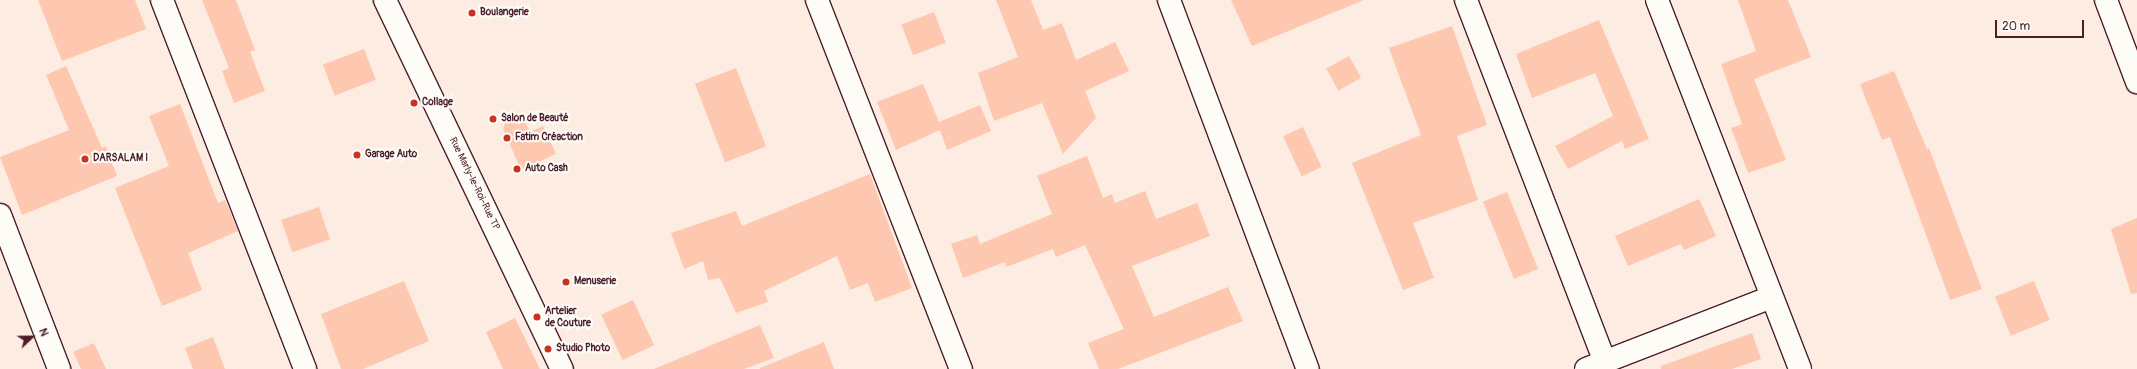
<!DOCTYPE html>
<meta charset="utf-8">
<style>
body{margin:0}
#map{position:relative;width:2137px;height:369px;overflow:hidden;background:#fdece2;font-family:Pangolin,sans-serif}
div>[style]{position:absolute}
.building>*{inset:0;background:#fdc7b0;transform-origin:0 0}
.roads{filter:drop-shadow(1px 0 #4a1f2b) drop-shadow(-1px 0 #4a1f2b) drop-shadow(0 1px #4a1f2b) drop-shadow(0 -1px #4a1f2b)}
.street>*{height:22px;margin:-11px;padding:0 11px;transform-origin:11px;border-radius:11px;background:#fdfcf7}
.secondary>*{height:22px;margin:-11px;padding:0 11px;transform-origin:11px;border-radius:11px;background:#fdfcf7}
.dots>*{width:11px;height:11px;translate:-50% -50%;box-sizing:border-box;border:2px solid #fdfcf7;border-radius:50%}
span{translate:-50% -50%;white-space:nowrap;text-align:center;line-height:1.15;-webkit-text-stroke:4px #fdfcf7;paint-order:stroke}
.poi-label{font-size:10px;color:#4a1f2b;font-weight:700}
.left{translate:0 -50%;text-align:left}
.street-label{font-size:10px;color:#4a1f2b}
.north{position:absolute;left:12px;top:317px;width:40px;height:40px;-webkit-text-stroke:3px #fdfcf7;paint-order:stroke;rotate:68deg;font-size:11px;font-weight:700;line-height:16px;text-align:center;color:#4a1f2b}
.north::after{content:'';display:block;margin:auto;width:14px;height:18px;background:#4a1f2b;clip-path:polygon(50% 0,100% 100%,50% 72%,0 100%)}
.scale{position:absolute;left:1995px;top:20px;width:89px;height:18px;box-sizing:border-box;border:2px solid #4a1f2b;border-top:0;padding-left:5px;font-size:12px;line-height:14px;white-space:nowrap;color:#4a1f2b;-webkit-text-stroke:3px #fdfcf7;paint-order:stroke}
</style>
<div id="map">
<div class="building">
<div style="clip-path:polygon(38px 0,135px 0,146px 29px,62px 61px)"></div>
<div style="clip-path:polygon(202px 0,236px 0,255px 50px,250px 52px,265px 91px,234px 103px,222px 71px,229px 68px)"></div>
<div style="clip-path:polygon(996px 0,1031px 0,1043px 30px,1062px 23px,1076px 60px,1115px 42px,1129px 71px,1085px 91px,1096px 118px,1063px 154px,1042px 103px,994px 121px,978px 73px,1018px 57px)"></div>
<div style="clip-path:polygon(1231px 0,1364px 0,1252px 46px)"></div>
<div style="clip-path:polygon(1738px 0,1788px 0,1811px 57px,1754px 79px,1786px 160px,1748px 173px,1731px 128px,1742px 124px,1721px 64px,1756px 51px)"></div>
<div style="left:934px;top:12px;width:33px;height:35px;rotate:69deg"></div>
<div style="clip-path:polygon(1599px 20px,1649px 139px,1625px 149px,1622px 141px,1568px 169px,1555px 146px,1613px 116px,1595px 73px,1532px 98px,1516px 54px)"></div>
<div style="clip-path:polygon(1452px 26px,1487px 125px,1457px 136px,1478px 200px,1413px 223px,1434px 278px,1403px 290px,1352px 163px,1421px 135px,1389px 48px)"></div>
<div style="left:364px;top:49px;width:33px;height:44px;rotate:69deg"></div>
<div style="left:1349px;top:56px;width:25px;height:26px;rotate:61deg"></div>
<div style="clip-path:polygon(66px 66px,102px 148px,106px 146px,117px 176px,22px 215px,0 157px,69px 130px,46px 75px)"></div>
<div style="left:736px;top:68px;width:84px;height:44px;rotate:69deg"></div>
<div style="clip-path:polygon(1894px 71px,1927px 149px,1929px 148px,1982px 289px,1950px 300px,1890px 137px,1882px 140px,1860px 84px)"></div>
<div style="clip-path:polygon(923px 84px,939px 122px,980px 105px,991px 131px,947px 150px,940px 130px,896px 150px,877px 102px)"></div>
<div style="clip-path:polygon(180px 104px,218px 203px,225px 200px,238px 231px,188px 253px,202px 290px,162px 306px,115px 188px,169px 166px,149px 116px)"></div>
<div style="clip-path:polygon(522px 115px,530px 132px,543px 126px,556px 154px,521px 170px,501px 124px)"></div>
<div style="left:1303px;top:127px;width:44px;height:22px;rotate:65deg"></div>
<div style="clip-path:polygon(1087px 156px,1103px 198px,1112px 194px,1115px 203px,1145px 191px,1156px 219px,1197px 203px,1210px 236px,1132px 266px,1154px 317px,1228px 287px,1243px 321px,1118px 369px,1099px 369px,1088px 343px,1124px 329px,1085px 245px,1056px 257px,1053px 249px,1006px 267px,1005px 262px,963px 278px,951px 244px,977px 235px,980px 244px,1052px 214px,1037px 176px)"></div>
<div style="clip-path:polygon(870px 174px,912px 288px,875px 302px,868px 283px,850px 290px,837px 256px,764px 291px,768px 302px,736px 313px,720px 278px,708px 280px,703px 261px,684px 269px,671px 233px,736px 211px,742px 226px)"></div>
<div style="left:1507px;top:192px;width:83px;height:26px;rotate:68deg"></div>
<div style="clip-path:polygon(1699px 199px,1716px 236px,1684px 250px,1681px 244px,1628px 266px,1615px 236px)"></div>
<div style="left:319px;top:207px;width:34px;height:40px;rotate:71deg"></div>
<div style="clip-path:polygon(2137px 218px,2137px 293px,2131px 294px,2111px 229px)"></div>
<div style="clip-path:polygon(404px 281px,429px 341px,363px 369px,341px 369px,321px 314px)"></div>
<div style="left:2034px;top:281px;width:42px;height:42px;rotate:68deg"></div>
<div style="left:633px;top:300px;width:50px;height:35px;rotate:65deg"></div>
<div style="clip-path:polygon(515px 318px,540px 369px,503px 369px,486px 332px)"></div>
<div style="clip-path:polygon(760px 325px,774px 358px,744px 369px,654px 369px)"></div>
<div style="clip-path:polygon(1752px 333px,1761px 359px,1732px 369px,1661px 369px,1661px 366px)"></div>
<div style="clip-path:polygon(213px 337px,225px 369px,193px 369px,185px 348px)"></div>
<div style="clip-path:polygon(824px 342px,834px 369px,760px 369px,760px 368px)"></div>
<div style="clip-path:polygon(94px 343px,106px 369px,81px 369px,73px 352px)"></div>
</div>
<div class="roads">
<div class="street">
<div style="left:162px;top:0;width:396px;rotate:68.8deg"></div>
<div style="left:817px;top:0;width:396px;rotate:68.7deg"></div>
<div style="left:1169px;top:0;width:394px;rotate:69.4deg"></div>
<div style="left:1466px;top:0;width:388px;rotate:69deg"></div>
<div style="left:1657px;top:0;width:396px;rotate:68.8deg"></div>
<div style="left:2106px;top:0;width:88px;rotate:69.3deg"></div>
<div style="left:0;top:215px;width:165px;rotate:69deg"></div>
<div style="left:1586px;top:369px;width:199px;rotate:-21.2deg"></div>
</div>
<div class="secondary">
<div style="left:385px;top:0;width:409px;rotate:64.4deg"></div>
</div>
</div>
<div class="dots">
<div style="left:472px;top:13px;background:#c8321e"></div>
<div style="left:414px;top:103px;background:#c8321e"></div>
<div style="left:493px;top:119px;background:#c8321e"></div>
<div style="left:507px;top:138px;background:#c8321e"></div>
<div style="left:357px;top:155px;background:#c8321e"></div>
<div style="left:85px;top:159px;background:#c8321e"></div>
<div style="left:517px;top:169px;background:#c8321e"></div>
<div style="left:566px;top:282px;background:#c8321e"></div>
<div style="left:537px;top:317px;background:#c8321e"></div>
<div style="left:548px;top:349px;background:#c8321e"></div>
</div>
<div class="poi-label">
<span class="left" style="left:480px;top:13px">Boulangerie</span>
<span class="left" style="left:422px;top:103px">Collage</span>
<span class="left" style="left:501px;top:119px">Salon de Beauté</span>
<span class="left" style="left:515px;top:138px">Fatim Créaction</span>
<span class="left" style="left:365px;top:155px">Garage Auto</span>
<span class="left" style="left:93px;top:159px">DARSALAM I</span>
<span class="left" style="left:525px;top:169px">Auto Cash</span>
<span class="left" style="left:574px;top:282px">Menuserie</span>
<span class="left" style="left:545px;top:317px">Artelier<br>de Couture</span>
<span class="left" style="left:556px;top:349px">Studio Photo</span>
</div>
<div class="street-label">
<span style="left:474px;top:184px;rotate:64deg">Rue Marly-le-Roi-Rue TP</span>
</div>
<div class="north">N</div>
<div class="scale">20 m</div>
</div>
